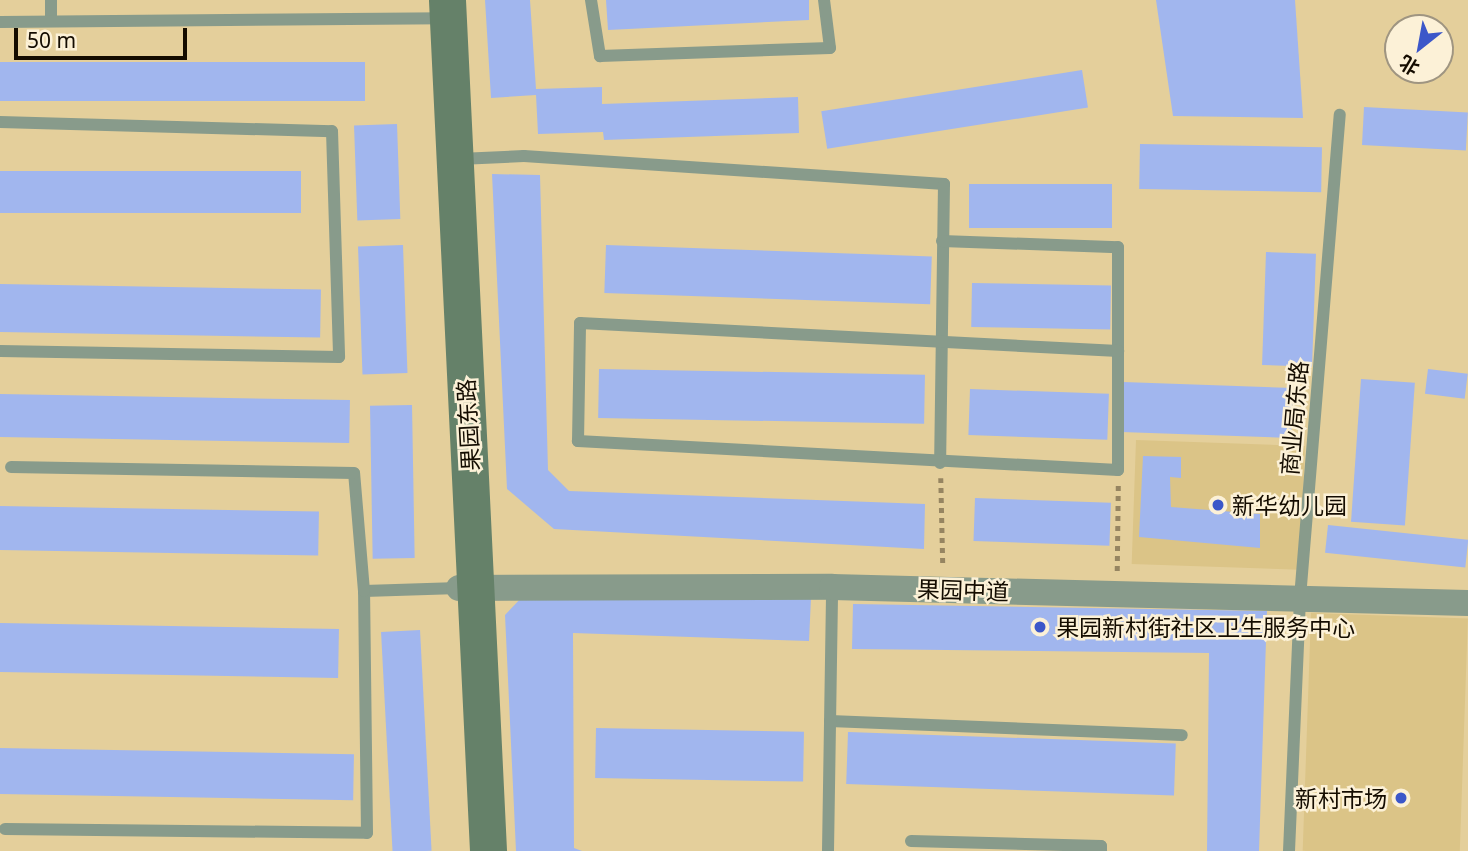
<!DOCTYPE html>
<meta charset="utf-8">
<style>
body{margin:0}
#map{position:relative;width:1468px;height:851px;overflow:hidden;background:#e4cf9b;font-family:"Noto Sans","Noto Sans SC",sans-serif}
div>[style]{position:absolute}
.built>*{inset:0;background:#dbc487;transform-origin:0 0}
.building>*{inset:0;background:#a1b6ee;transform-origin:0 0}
.path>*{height:4.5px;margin-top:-2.25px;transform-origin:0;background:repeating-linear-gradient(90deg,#968561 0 5px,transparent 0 10px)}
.lane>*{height:12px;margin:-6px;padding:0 6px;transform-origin:6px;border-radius:6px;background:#889b8b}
.street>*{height:26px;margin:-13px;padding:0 13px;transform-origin:13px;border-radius:13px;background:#889b8b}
.secondary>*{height:37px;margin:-18.5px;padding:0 18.5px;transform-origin:18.5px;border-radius:18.5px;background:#658169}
.dots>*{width:19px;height:19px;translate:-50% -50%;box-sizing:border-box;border:4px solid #fcf1d7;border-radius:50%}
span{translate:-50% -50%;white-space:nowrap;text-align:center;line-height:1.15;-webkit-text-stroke:5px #fcf1d7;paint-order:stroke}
.street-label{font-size:23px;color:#140c00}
.poi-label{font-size:23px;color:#140c00}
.left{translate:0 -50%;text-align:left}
.right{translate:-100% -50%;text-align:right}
.north{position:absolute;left:1384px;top:14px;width:70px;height:70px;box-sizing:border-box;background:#fcf1d7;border:2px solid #9f9581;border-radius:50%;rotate:211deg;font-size:19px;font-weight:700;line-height:28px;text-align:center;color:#140c00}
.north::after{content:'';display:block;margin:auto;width:24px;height:32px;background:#3c57c9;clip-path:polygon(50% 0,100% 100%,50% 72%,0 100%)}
.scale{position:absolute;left:14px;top:28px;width:173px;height:32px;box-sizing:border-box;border:4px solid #140c00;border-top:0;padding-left:9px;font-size:21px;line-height:24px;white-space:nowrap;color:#140c00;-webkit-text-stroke:5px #fcf1d7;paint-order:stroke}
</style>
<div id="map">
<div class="built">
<div style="left:1136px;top:440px;width:169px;height:124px;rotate:2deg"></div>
<div style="left:1311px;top:613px;width:157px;height:238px;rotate:2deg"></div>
</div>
<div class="building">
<div style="clip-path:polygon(485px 0,530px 0,536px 89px,602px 87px,602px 104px,798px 97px,799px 133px,604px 140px,603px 132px,538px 134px,536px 95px,491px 98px)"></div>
<div style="clip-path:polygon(606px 0,809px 0,809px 20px,608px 30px)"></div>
<div style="clip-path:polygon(1156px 0,1295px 0,1303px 118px,1173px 116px)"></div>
<div style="left:0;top:62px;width:365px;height:39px"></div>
<div style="left:1082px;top:70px;width:38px;height:264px;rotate:81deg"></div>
<div style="left:1364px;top:107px;width:104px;height:38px;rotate:3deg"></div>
<div style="left:397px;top:124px;width:95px;height:43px;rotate:88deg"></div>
<div style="left:1140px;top:144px;width:182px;height:45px;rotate:1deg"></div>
<div style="left:0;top:171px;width:301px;height:42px"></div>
<div style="clip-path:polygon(492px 174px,540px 175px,548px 470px,569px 491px,925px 504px,924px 549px,554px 529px,507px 489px)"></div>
<div style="left:969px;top:184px;width:143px;height:44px"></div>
<div style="left:403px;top:245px;width:128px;height:45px;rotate:88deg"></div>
<div style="left:606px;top:245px;width:326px;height:48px;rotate:2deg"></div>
<div style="left:1266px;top:252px;width:50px;height:113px;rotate:2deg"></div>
<div style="left:972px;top:283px;width:139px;height:44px;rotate:1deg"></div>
<div style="left:0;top:284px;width:321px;height:48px;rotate:1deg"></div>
<div style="left:599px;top:369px;width:326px;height:49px;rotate:1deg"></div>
<div style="left:1428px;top:369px;width:40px;height:25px;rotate:7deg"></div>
<div style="left:1361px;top:379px;width:54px;height:143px;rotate:4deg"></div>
<div style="left:1123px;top:382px;width:170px;height:50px;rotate:2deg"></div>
<div style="left:970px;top:389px;width:139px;height:46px;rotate:2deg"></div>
<div style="left:0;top:394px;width:350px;height:43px;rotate:1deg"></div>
<div style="left:412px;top:405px;width:153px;height:42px;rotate:89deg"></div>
<div style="clip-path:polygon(1143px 456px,1181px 457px,1181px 478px,1170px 477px,1171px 507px,1260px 514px,1260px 548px,1139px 537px)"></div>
<div style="left:975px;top:498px;width:136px;height:43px;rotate:2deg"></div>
<div style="left:0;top:506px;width:319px;height:44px;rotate:1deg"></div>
<div style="left:1328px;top:525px;width:141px;height:28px;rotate:6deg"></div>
<div style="clip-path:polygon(525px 594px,811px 598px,809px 641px,573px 633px,574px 848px,582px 851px,516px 851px,505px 615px)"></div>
<div style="clip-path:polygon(853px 604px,1267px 611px,1259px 851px,1207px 851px,1209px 653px,852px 649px)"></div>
<div style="left:0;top:623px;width:339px;height:49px;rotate:1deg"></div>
<div style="left:420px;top:630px;width:221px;height:39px;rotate:87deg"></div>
<div style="left:596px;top:728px;width:208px;height:50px;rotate:1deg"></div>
<div style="left:848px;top:732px;width:328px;height:52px;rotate:2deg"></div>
<div style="left:0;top:748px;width:354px;height:46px;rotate:1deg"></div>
</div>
<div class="path">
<div style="left:941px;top:478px;width:89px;rotate:88.7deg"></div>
<div style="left:1117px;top:571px;width:86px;rotate:-89.3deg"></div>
</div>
<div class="lane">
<div style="left:591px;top:0;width:57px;rotate:80.9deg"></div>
<div style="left:600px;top:56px;width:230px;rotate:-2deg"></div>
<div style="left:830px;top:48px;width:48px;rotate:-97.1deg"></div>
<div style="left:51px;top:21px;width:21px;rotate:-90deg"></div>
<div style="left:0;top:22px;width:444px;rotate:-0.5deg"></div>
<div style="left:0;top:122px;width:332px;rotate:1.6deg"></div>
<div style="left:332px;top:131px;width:226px;rotate:88.2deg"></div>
<div style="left:339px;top:357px;width:339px;rotate:-179deg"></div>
<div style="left:459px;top:159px;width:65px;rotate:-2.6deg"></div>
<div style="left:524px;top:156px;width:421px;rotate:3.8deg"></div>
<div style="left:944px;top:184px;width:279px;rotate:90.8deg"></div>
<div style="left:942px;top:241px;width:176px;rotate:2deg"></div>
<div style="left:1118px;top:247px;width:223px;rotate:90deg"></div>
<div style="left:1118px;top:470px;width:541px;rotate:-176.93deg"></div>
<div style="left:578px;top:441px;width:118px;rotate:-89deg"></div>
<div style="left:580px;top:323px;width:539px;rotate:2.98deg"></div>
<div style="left:364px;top:591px;width:95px;rotate:-1.8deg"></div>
<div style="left:830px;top:721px;width:352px;rotate:2.3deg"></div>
<div style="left:5px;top:829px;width:362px;rotate:0.6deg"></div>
<div style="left:367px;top:833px;width:242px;rotate:-90.7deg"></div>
<div style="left:364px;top:591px;width:118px;rotate:-94.8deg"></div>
<div style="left:354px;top:473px;width:343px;rotate:-179deg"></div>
<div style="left:911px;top:841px;width:190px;rotate:1.5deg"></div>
<div style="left:1101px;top:846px;width:5px;rotate:90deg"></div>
<div style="left:828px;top:851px;width:264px;rotate:-89.1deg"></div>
<div style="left:1289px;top:851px;width:253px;rotate:-87.5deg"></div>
<div style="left:1300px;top:598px;width:485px;rotate:-85.3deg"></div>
</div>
<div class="street">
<div style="left:459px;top:588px;width:373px;rotate:-0.2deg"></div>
<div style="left:832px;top:587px;width:636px;rotate:1.44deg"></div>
</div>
<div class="secondary">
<div style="left:447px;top:0;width:852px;rotate:87.24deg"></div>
</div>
<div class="dots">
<div style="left:1218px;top:505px;background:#3c57c9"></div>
<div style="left:1040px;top:627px;background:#3c57c9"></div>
<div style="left:1401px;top:798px;background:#3c57c9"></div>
</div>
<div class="street-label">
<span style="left:1294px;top:418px;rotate:-85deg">商业局东路</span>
<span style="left:468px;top:425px;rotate:-93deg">果园东路</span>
<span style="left:963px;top:590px;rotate:2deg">果园中道</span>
</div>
<div class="poi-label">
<span class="left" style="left:1232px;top:505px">新华幼儿园</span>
<span class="left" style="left:1056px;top:627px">果园新村街社区卫生服务中心</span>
<span class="right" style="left:1387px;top:798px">新村市场</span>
</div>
<div class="north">北</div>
<div class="scale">50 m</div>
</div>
